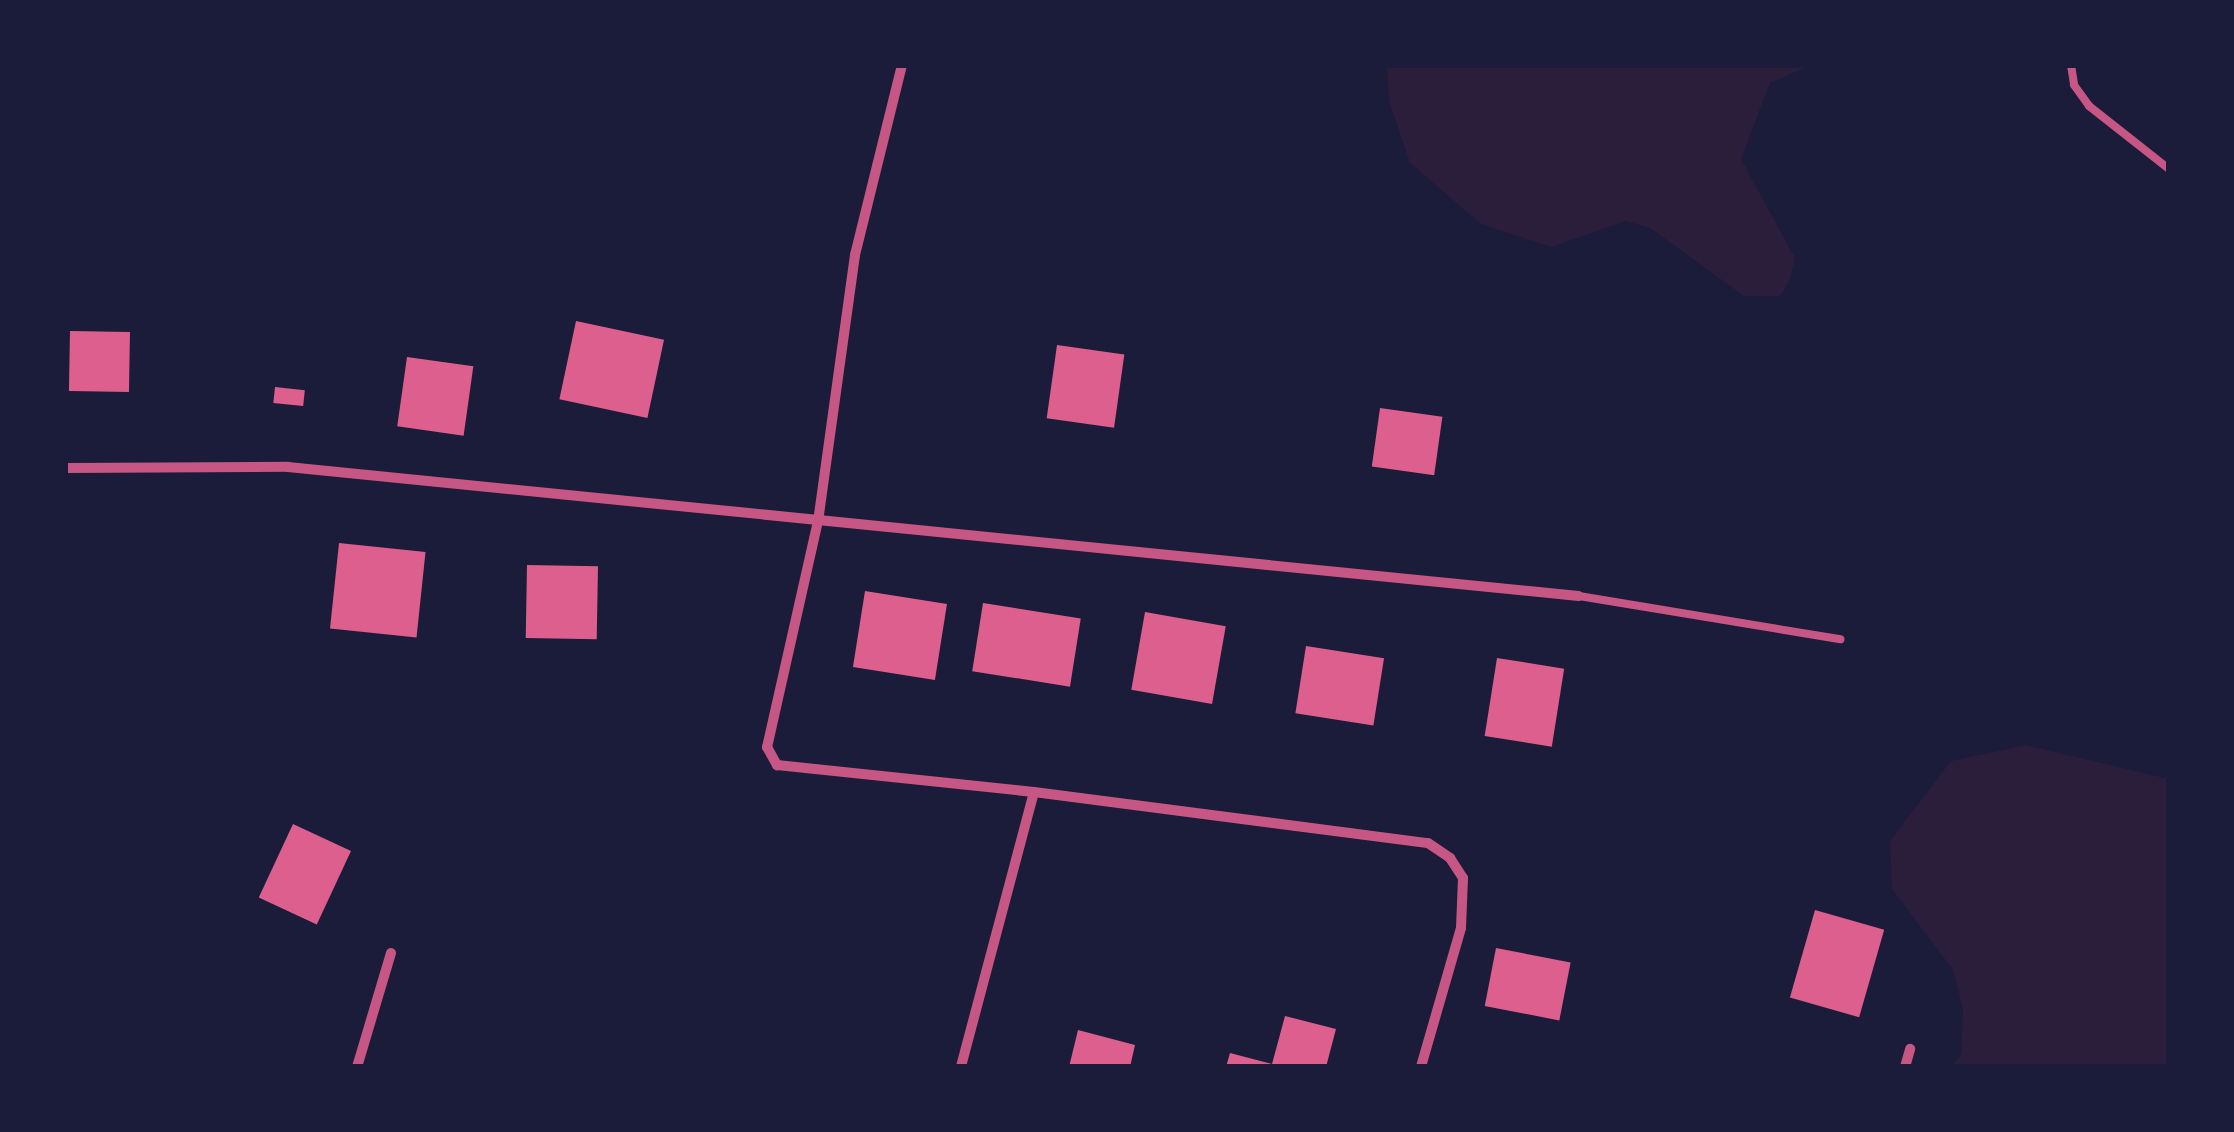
<!DOCTYPE html>
<style>
body{margin:0}
#map{position:relative;width:2234px;height:1132px;overflow:hidden;background:#1b1b3a;font-family:Mulish,sans-serif}
div>[style]{position:absolute}
.green>*{inset:0;background:#2a1e3b}
.building>*{inset:0;background:#dd5f8e;transform-origin:0 0}
.service>*{height:8px;margin:-4px;padding:0 4px;transform-origin:4px;border-radius:4px;background:#c65784}
.minor>*{height:10px;margin:-5px;padding:0 5px;transform-origin:5px;border-radius:5px;background:#c65784}
span{translate:-50% -50%;white-space:nowrap;text-align:center;line-height:1.15;-webkit-text-stroke:10px #1b1b3a;paint-order:stroke}
.frame{position:absolute;inset:0;border:68px solid #1b1b3a;pointer-events:none}
</style>
<div id="map">
<div class="green">
<div style="clip-path:polygon(1387px 65px,1811px 65px,1770px 83px,1741px 159px,1795px 258px,1789px 282px,1780px 296px,1744px 296px,1650px 228px,1626px 221px,1551px 247px,1481px 224px,1410px 163px,1389px 101px)"></div>
<div style="clip-path:polygon(2026px 745px,2169px 779px,2169px 1067px,1951px 1067px,1961px 1054px,1963px 1009px,1953px 970px,1892px 889px,1890px 841px,1951px 761px)"></div>
</div>
<div class="building">
<div style="left:576px;top:321px;width:90px;height:80px;rotate:12deg"></div>
<div style="left:70px;top:331px;width:60px;height:60px;rotate:1deg"></div>
<div style="left:1057px;top:345px;width:68px;height:74px;rotate:8deg"></div>
<div style="left:407px;top:357px;width:67px;height:70px;rotate:8deg"></div>
<div style="left:275px;top:387px;width:30px;height:16px;rotate:6deg"></div>
<div style="left:1380px;top:408px;width:63px;height:59px;rotate:8deg"></div>
<div style="left:339px;top:543px;width:87px;height:86px;rotate:6deg"></div>
<div style="left:527px;top:565px;width:71px;height:73px;rotate:1deg"></div>
<div style="left:865px;top:591px;width:83px;height:77px;rotate:9deg"></div>
<div style="left:983px;top:603px;width:99px;height:69px;rotate:9deg"></div>
<div style="left:1145px;top:612px;width:82px;height:79px;rotate:10deg"></div>
<div style="left:1306px;top:646px;width:79px;height:68px;rotate:9deg"></div>
<div style="left:1497px;top:658px;width:68px;height:79px;rotate:9deg"></div>
<div style="left:293px;top:824px;width:64px;height:81px;rotate:25deg"></div>
<div style="left:1815px;top:910px;width:72px;height:91px;rotate:16deg"></div>
<div style="left:1496px;top:948px;width:76px;height:59px;rotate:11deg"></div>
<div style="clip-path:polygon(1285px 1016px,1336px 1029px,1326px 1067px,1226px 1067px,1230px 1053px,1272px 1064px)"></div>
<div style="clip-path:polygon(1078px 1030px,1135px 1045px,1130px 1067px,1069px 1067px)"></div>
</div>
<div class="service">
<div style="left:2071px;top:65px;width:20px;rotate:81deg"></div>
<div style="left:2074px;top:85px;width:26px;rotate:54deg"></div>
<div style="left:2089px;top:106px;width:102px;rotate:38.2deg"></div>
<div style="left:1579px;top:596px;width:265px;rotate:9.4deg"></div>
</div>
<div class="minor">
<div style="left:902px;top:65px;width:196px;rotate:103.9deg"></div>
<div style="left:855px;top:255px;width:269px;rotate:97.9deg"></div>
<div style="left:818px;top:521px;width:232px;rotate:102.7deg"></div>
<div style="left:767px;top:747px;width:21px;rotate:61deg"></div>
<div style="left:777px;top:765px;width:258px;rotate:6deg"></div>
<div style="left:1034px;top:792px;width:285px;rotate:104.9deg"></div>
<div style="left:65px;top:468px;width:223px;rotate:-0.3deg"></div>
<div style="left:288px;top:467px;width:1297px;rotate:5.71deg"></div>
<div style="left:1034px;top:792px;width:397px;rotate:7.4deg"></div>
<div style="left:1428px;top:843px;width:27px;rotate:34deg"></div>
<div style="left:1450px;top:858px;width:24px;rotate:57deg"></div>
<div style="left:1463px;top:878px;width:50px;rotate:92.3deg"></div>
<div style="left:1461px;top:928px;width:145px;rotate:106.1deg"></div>
<div style="left:357px;top:1067px;width:119px;rotate:-73.4deg"></div>
<div style="left:1905px;top:1067px;width:19px;rotate:-74deg"></div>
</div>
<div class="frame"></div>
</div>
